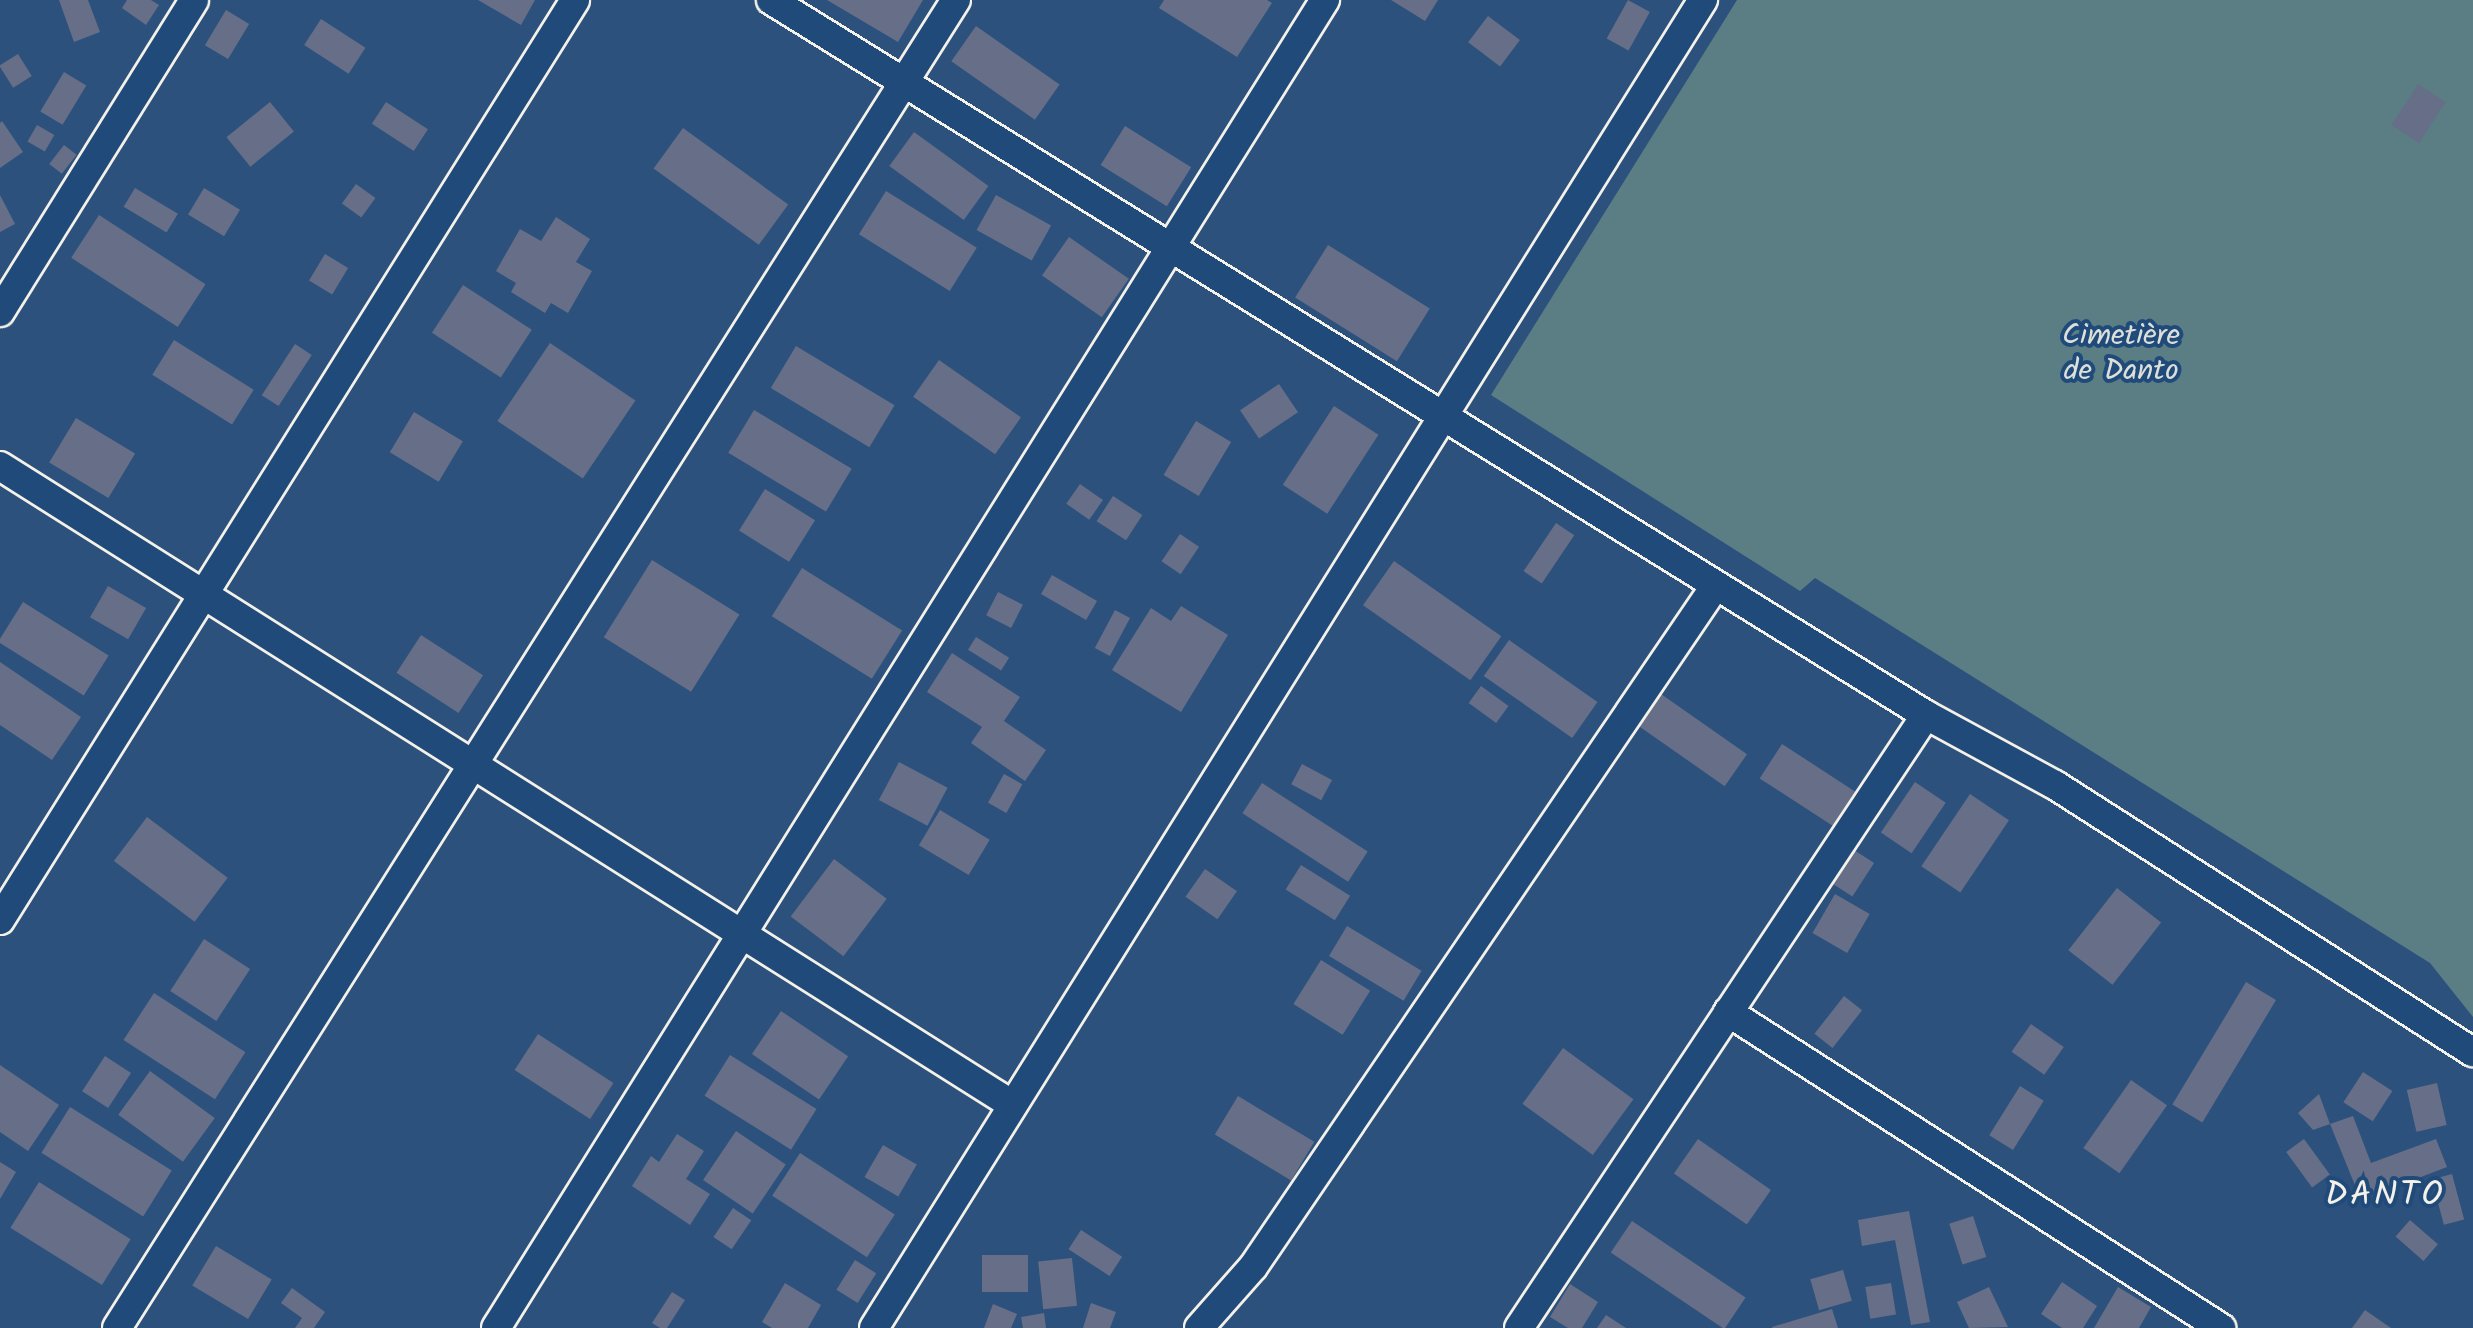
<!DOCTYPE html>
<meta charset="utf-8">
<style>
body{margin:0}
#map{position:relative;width:2473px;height:1328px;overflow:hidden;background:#2d517d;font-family:Kalam,sans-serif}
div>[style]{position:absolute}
.green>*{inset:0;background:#5a7e84}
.building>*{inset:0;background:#666f87;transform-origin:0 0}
.roads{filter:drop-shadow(2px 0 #f4f1e8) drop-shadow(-2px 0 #f4f1e8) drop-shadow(0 2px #f4f1e8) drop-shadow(0 -2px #f4f1e8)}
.street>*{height:28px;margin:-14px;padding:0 14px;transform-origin:14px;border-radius:14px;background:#1f4a7a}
span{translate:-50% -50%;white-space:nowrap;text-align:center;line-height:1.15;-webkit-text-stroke:8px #1f4a7a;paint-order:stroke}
.park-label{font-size:30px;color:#dde0d9}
.quarter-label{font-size:35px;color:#f4f1e8;letter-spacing:2.5px}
</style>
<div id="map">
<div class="green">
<div style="clip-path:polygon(1737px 0,2473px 0,2473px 1017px,2430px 963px,1815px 578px,1800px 591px,1491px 395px)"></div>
</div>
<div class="building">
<div style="clip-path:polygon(59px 0,88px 0,100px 32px,74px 42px)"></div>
<div style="clip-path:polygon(127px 0,151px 0,159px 5px,146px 25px,122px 8px)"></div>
<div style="clip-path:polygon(478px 0,535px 0,521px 25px)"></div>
<div style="clip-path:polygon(827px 0,923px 0,898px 42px)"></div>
<div style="clip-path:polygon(1164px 0,1267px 0,1272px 3px,1237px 57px,1159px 8px)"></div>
<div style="clip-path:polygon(1391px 0,1438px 0,1425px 21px)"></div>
<div style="left:1628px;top:0;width:25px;height:44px;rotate:29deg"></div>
<div style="left:226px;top:10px;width:27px;height:41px;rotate:31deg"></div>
<div style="left:1488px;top:16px;width:40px;height:33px;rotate:37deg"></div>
<div style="left:321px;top:19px;width:53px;height:31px;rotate:33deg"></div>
<div style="left:976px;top:26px;width:102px;height:43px;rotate:35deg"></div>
<div style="left:18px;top:54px;width:26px;height:22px;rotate:58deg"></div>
<div style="left:64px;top:72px;width:26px;height:46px;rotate:31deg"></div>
<div style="left:2418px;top:84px;width:33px;height:49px;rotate:33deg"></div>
<div style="left:270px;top:102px;width:38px;height:56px;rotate:51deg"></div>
<div style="left:386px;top:102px;width:50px;height:26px;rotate:33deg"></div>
<div style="clip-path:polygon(2px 121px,23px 152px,0 168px,0 123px)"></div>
<div style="left:37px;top:125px;width:20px;height:19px;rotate:30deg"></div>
<div style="left:1125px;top:126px;width:78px;height:46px;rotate:32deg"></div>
<div style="left:683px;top:128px;width:130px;height:50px;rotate:36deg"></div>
<div style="left:914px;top:132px;width:92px;height:42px;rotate:36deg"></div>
<div style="left:64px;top:145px;width:16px;height:24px;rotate:38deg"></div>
<div style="left:356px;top:184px;width:24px;height:24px;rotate:36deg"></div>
<div style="left:135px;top:188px;width:50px;height:22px;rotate:31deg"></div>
<div style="left:204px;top:188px;width:42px;height:31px;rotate:31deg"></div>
<div style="left:886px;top:191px;width:107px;height:51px;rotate:32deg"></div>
<div style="clip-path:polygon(0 195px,15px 224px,0 232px)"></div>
<div style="left:996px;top:195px;width:63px;height:40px;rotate:29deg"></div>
<div style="left:99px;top:215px;width:127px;height:51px;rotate:33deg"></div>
<div style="clip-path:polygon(556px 217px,590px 239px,576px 262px,592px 271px,568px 313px,551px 303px,545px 313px,511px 292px,516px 283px,496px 271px,520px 229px,541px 241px)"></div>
<div style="left:1069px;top:237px;width:73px;height:47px;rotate:35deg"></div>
<div style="left:1328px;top:245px;width:120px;height:62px;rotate:32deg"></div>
<div style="left:325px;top:254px;width:27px;height:31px;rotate:31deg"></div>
<div style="left:463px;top:285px;width:82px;height:57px;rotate:33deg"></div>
<div style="left:174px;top:340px;width:94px;height:41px;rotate:32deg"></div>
<div style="left:550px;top:343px;width:103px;height:94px;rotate:34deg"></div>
<div style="left:295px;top:344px;width:20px;height:61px;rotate:33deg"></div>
<div style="left:796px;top:346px;width:115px;height:49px;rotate:31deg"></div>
<div style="left:939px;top:360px;width:100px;height:45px;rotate:35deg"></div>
<div style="left:1279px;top:384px;width:34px;height:47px;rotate:56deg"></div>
<div style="left:1334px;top:406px;width:53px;height:94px;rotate:33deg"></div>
<div style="left:754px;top:410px;width:114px;height:50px;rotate:31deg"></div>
<div style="left:414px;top:412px;width:57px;height:47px;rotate:31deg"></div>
<div style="left:76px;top:418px;width:69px;height:52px;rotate:31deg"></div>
<div style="left:1196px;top:421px;width:41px;height:63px;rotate:31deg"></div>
<div style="left:1080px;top:484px;width:28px;height:24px;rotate:35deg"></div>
<div style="left:765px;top:489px;width:59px;height:49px;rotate:32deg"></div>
<div style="left:1113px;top:496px;width:35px;height:30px;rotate:33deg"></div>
<div style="left:1556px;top:523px;width:22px;height:58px;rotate:34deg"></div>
<div style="left:1180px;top:534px;width:23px;height:33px;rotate:34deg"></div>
<div style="left:652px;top:560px;width:103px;height:91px;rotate:32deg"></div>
<div style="left:1394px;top:561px;width:131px;height:54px;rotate:35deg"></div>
<div style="left:802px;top:568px;width:118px;height:57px;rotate:32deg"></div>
<div style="left:1052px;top:575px;width:52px;height:22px;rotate:30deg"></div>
<div style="left:108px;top:586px;width:44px;height:36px;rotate:30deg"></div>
<div style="left:998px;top:592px;width:28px;height:26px;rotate:27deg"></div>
<div style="left:23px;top:602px;width:101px;height:47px;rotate:32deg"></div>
<div style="clip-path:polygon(1181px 606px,1228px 635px,1181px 712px,1112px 670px,1151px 608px,1171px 621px)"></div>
<div style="left:1115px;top:610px;width:17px;height:43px;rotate:28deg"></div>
<div style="left:421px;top:635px;width:74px;height:45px;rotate:33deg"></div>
<div style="left:976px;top:637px;width:39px;height:15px;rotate:32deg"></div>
<div style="left:1509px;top:640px;width:108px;height:44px;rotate:35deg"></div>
<div style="clip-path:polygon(952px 653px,1020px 697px,1004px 721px,1046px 750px,1025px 781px,971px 743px,982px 727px,927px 692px)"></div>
<div style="clip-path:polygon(0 662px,81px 717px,52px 760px,0 725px)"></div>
<div style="left:1481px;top:686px;width:34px;height:21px;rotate:36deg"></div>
<div style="left:1661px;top:694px;width:105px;height:39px;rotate:35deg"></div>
<div style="left:1782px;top:744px;width:87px;height:41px;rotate:33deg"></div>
<div style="left:899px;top:762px;width:55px;height:43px;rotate:28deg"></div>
<div style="left:1302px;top:764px;width:34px;height:23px;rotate:28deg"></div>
<div style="left:1004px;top:774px;width:21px;height:33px;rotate:29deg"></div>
<div style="left:1915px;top:782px;width:37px;height:61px;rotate:34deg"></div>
<div style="left:1262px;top:783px;width:126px;height:36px;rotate:33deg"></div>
<div style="left:1970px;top:794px;width:47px;height:87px;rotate:34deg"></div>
<div style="left:940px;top:810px;width:58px;height:41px;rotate:31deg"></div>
<div style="left:147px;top:817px;width:101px;height:55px;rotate:37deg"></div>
<div style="left:1854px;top:850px;width:24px;height:40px;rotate:33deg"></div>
<div style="left:834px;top:859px;width:66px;height:72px;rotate:37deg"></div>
<div style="left:1301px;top:865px;width:58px;height:29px;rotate:32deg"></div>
<div style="left:1205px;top:869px;width:39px;height:34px;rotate:35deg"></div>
<div style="left:2117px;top:888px;width:56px;height:79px;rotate:38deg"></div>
<div style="left:1835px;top:894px;width:40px;height:45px;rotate:30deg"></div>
<div style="left:1347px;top:926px;width:87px;height:35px;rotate:31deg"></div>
<div style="left:204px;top:939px;width:55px;height:62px;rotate:33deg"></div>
<div style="left:1321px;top:960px;width:58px;height:52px;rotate:32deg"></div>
<div style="left:2246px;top:982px;width:35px;height:143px;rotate:31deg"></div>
<div style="left:154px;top:993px;width:109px;height:56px;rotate:33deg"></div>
<div style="left:1844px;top:996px;width:23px;height:48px;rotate:38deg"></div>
<div style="left:781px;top:1011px;width:81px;height:52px;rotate:34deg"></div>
<div style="left:2031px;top:1024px;width:40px;height:34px;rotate:35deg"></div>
<div style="left:538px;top:1034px;width:90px;height:43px;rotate:33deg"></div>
<div style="left:1563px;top:1048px;width:87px;height:69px;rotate:36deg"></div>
<div style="left:730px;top:1055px;width:102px;height:48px;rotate:32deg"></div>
<div style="left:105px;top:1056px;width:31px;height:42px;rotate:33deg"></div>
<div style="clip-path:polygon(0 1065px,59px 1105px,28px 1151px,0 1132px)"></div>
<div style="left:150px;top:1071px;width:80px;height:54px;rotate:36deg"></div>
<div style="left:2363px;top:1072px;width:35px;height:36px;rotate:33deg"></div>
<div style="left:2131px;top:1080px;width:44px;height:83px;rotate:35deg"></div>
<div style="left:2437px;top:1083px;width:43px;height:31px;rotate:77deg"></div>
<div style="left:2020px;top:1086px;width:28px;height:58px;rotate:32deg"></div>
<div style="clip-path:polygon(2319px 1094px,2330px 1124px,2313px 1130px,2298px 1113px)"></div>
<div style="left:1238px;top:1096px;width:89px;height:45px;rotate:31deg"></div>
<div style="left:70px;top:1107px;width:120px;height:54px;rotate:32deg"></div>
<div style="clip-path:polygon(2353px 1116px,2371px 1163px,2436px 1139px,2447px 1167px,2361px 1200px,2330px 1124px)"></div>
<div style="left:736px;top:1131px;width:60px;height:59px;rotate:34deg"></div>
<div style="clip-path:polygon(677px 1134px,704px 1151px,686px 1179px,710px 1194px,690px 1225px,632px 1186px,651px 1156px,659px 1162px)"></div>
<div style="left:1698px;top:1139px;width:89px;height:42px;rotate:35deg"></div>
<div style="left:2304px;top:1139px;width:44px;height:22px;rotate:54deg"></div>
<div style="left:883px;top:1145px;width:39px;height:37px;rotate:30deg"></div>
<div style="left:800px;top:1153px;width:113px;height:51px;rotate:33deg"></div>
<div style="clip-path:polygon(0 1162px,16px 1172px,0 1199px)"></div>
<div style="left:2452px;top:1174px;width:47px;height:21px;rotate:75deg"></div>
<div style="left:39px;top:1182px;width:108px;height:54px;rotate:32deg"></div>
<div style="left:733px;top:1208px;width:22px;height:35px;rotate:34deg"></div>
<div style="clip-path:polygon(1909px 1211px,1930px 1322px,1911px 1325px,1895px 1240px,1862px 1246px,1858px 1220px)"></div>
<div style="left:1973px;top:1216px;width:43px;height:25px;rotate:72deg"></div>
<div style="left:2410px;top:1220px;width:37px;height:22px;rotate:41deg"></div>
<div style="left:1632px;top:1221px;width:137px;height:38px;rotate:34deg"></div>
<div style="left:1081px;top:1230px;width:49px;height:23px;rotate:33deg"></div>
<div style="left:216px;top:1246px;width:65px;height:46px;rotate:31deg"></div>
<div style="left:982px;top:1255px;width:46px;height:37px"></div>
<div style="left:1072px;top:1258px;width:48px;height:34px;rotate:84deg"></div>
<div style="left:855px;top:1260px;width:25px;height:35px;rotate:32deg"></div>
<div style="left:1843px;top:1270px;width:32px;height:34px;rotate:74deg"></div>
<div style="clip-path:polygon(2062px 1282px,2097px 1306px,2083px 1328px,2062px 1328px,2041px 1314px)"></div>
<div style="clip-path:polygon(785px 1283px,821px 1305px,808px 1328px,772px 1328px,762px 1322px)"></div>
<div style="left:1891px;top:1283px;width:32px;height:26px;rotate:81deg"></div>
<div style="clip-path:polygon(1570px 1284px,1598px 1302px,1582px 1328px,1568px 1328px,1550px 1317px)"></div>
<div style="clip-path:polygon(1989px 1287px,2008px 1327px,1969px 1328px,1957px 1302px)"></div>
<div style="clip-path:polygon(2118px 1287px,2151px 1307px,2139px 1328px,2094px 1328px)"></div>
<div style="clip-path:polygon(292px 1288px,325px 1312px,314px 1328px,295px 1328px,302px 1318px,281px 1303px)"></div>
<div style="clip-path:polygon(672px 1292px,685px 1300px,667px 1328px,660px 1328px,652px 1323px)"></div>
<div style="clip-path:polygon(1091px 1303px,1116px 1312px,1110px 1328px,1083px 1328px)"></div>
<div style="clip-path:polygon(993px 1304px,1017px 1314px,1011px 1328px,984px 1328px)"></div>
<div style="clip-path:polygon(1832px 1309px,1838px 1328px,1772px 1328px,1772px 1327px)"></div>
<div style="clip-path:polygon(2365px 1310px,2391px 1328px,2352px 1328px)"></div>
<div style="clip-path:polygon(1044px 1313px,1046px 1328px,1023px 1328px,1021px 1317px)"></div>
<div style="clip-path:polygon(1606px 1315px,1626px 1328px,1597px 1328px)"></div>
</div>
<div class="roads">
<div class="street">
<div style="left:771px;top:0;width:1358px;rotate:31.76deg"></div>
<div style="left:1926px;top:715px;width:147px;rotate:28.5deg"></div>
<div style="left:2055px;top:785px;width:496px;rotate:32.6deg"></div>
<div style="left:0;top:312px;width:367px;rotate:-58.1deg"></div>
<div style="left:0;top:466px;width:1195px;rotate:32.25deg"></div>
<div style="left:0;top:920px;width:1085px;rotate:-57.99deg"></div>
<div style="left:1728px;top:1012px;width:586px;rotate:32.66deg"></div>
<div style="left:117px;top:1328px;width:1571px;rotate:-57.72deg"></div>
<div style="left:496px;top:1328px;width:1566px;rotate:-58.03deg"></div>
<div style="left:874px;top:1328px;width:1566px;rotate:-58.03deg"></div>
<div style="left:1199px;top:1328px;width:81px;rotate:-48.5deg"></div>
<div style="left:1253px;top:1267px;width:824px;rotate:-55.83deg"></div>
<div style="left:1519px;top:1328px;width:736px;rotate:-56.42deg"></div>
</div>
</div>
<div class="park-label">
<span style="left:2121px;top:353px">Cimetière<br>de Danto</span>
</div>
<div class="quarter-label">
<span style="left:2385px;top:1196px">DANTO</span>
</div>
</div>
